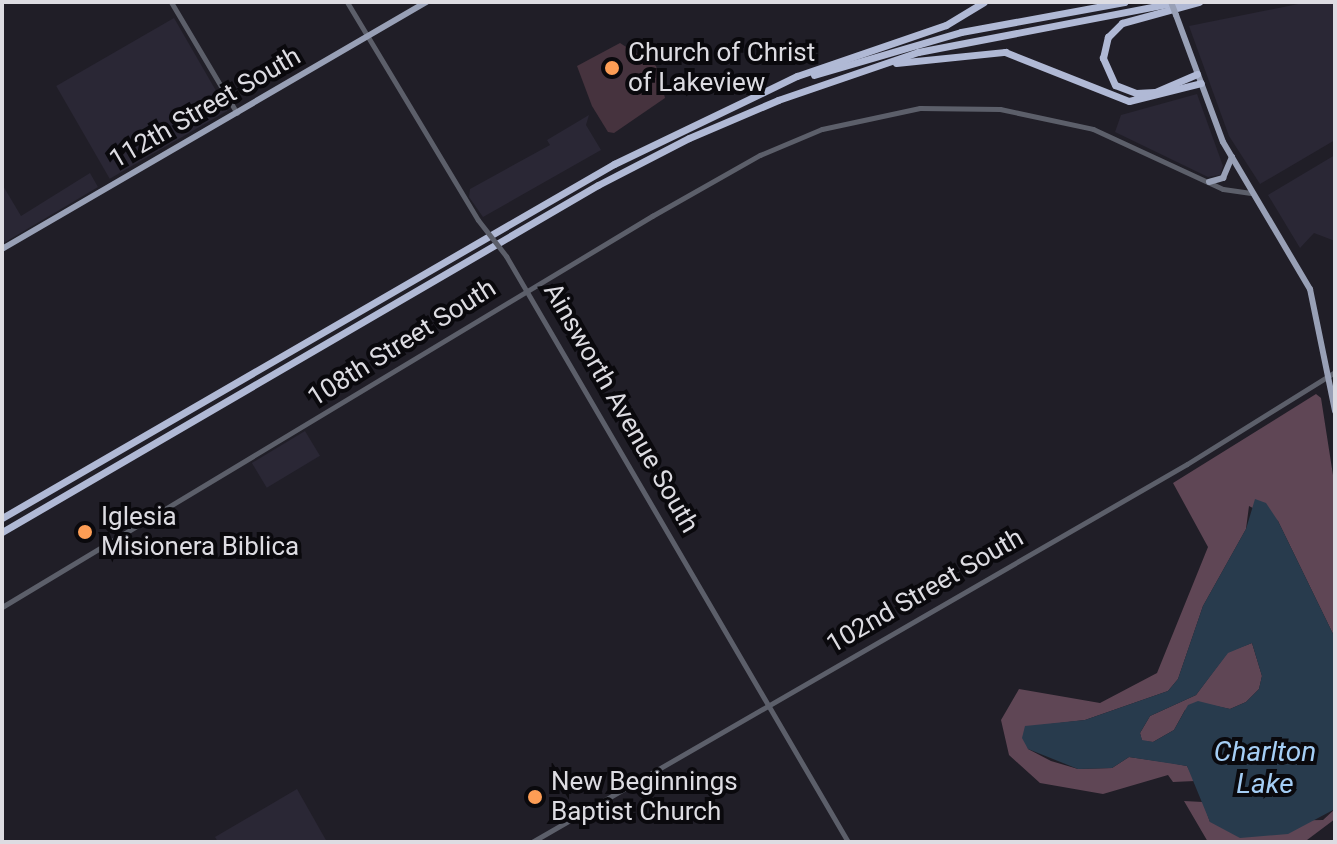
<!DOCTYPE html>
<style>
body{margin:0}
#map{position:relative;width:1337px;height:844px;overflow:hidden;background:#201e27;font-family:Roboto,sans-serif}
div>[style]{position:absolute}
.built>*{inset:0;background:#2a2735;transform-origin:0 0}
.green>*{inset:0;background:#46333e}
.forest>*{inset:0;background:#5f4655}
.water>*{inset:0;background:#283b4d}
.minor>*{height:5px;margin:-2.5px;padding:0 2.5px;transform-origin:2.5px;border-radius:2.5px;background:#5c5f6a}
.major>*{height:6px;margin:-3px;padding:0 3px;transform-origin:3px;border-radius:3px;background:#98a0b6}
.highway>*{height:7px;margin:-3.5px;padding:0 3.5px;transform-origin:3.5px;border-radius:3.5px;background:#b0b9d5}
.minor-bridge>*{height:5px;margin:-2.5px;padding:0 2.5px;transform-origin:2.5px;border-radius:2.5px;background:#5c5f6a}
.major-bridge>*{height:6px;margin:-3px;padding:0 3px;transform-origin:3px;border-radius:3px;background:#98a0b6}
.dots>*{width:22px;height:22px;translate:-50% -50%;box-sizing:border-box;border:4px solid #0a090d;border-radius:50%}
span{translate:-50% -50%;white-space:nowrap;text-align:center;line-height:1.15;-webkit-text-stroke:8px #0a090d;paint-order:stroke}
.poi-label{font-size:26px;color:#dddce2}
.left{translate:0 -50%;text-align:left}
.street-label{font-size:26px;color:#dddce2}
.water-label{font-size:28px;color:#a5cef5;font-style:italic}
.frame{position:absolute;inset:0;border:4px solid #dddce2;pointer-events:none}
</style>
<div id="map">
<div class="built">
<div style="clip-path:polygon(1308px 2px,1335px 2px,1335px 140px,1260px 184px,1229px 136px,1189px 26px)"></div>
<div style="left:174px;top:18px;width:107px;height:136px;rotate:60deg"></div>
<div style="clip-path:polygon(1197px 94px,1223px 166px,1220px 175px,1208px 177px,1115px 132px,1121px 115px)"></div>
<div style="clip-path:polygon(589px 115px,586px 125px,601px 150px,483px 217px,469px 197px,470px 189px,550px 145px,547px 140px)"></div>
<div style="clip-path:polygon(1335px 155px,1335px 241px,1314px 233px,1300px 248px,1268px 195px)"></div>
<div style="clip-path:polygon(90px 173px,98px 187px,2px 244px,2px 184px,21px 216px)"></div>
<div style="left:305px;top:431px;width:29px;height:62px;rotate:59deg"></div>
<div style="clip-path:polygon(297px 789px,327px 842px,218px 842px,215px 837px)"></div>
</div>
<div class="green">
<div style="clip-path:polygon(620px 43px,656px 66px,665px 98px,614px 133px,608px 132px,592px 106px,577px 66px)"></div>
</div>
<div class="forest">
<div style="clip-path:polygon(1316px 394px,1321px 398px,1335px 488px,1335px 638px,1278px 521px,1249px 506px,1246px 529px,1203px 606px,1178px 679px,1168px 691px,1085px 720px,1025px 727px,1028px 749px,1051px 761px,1078px 769px,1112px 768px,1129px 757px,1171px 763px,1187px 766px,1195px 781px,1173px 782px,1168px 775px,1103px 794px,1040px 783px,1009px 755px,1001px 720px,1019px 689px,1100px 703px,1157px 673px,1208px 547px,1173px 483px)"></div>
<div style="clip-path:polygon(1252px 643px,1262px 676px,1259px 689px,1246px 702px,1230px 709px,1206px 704px,1185px 710px,1174px 730px,1153px 742px,1142px 741px,1140px 733px,1150px 716px,1196px 695px,1228px 652px)"></div>
<div style="clip-path:polygon(1184px 801px,1203px 802px,1210px 822px,1323px 820px,1335px 809px,1335px 819px,1307px 840px,1208px 842px)"></div>
</div>
<div class="water">
<div style="clip-path:polygon(evenodd,1255px 499px,1266px 503px,1278px 521px,1335px 638px,1335px 809px,1288px 834px,1240px 838px,1210px 822px,1187px 766px,1129px 757px,1112px 768px,1078px 769px,1028px 749px,1022px 738px,1025px 726px,1085px 720px,1168px 691px,1178px 679px,1203px 606px,1246px 529px,1255px 499px,1252px 643px,1262px 676px,1259px 689px,1246px 702px,1230px 709px,1198px 701px,1188px 705px,1174px 730px,1153px 742px,1142px 740px,1140px 733px,1150px 716px,1196px 695px,1228px 653px,1252px 643px)"></div>
</div>
<div class="minor">
<div style="left:171px;top:2px;width:129px;rotate:59.3deg"></div>
<div style="left:347px;top:2px;width:254px;rotate:59deg"></div>
<div style="left:506px;top:256px;width:678px;rotate:59.73deg"></div>
<div style="left:2px;top:607px;width:759px;rotate:-31.03deg"></div>
<div style="left:652px;top:216px;width:124px;rotate:-29.5deg"></div>
<div style="left:760px;top:155px;width:67px;rotate:-22.8deg"></div>
<div style="left:822px;top:129px;width:100px;rotate:-12.1deg"></div>
<div style="left:920px;top:108px;width:80px;rotate:0.7deg"></div>
<div style="left:1000px;top:109px;width:95px;rotate:12.1deg"></div>
<div style="left:1093px;top:129px;width:143px;rotate:24.8deg"></div>
<div style="left:1223px;top:189px;width:30px;rotate:8deg"></div>
<div style="left:532px;top:842px;width:756px;rotate:-29.99deg"></div>
<div style="left:1187px;top:464px;width:174px;rotate:-31.9deg"></div>
</div>
<div class="major">
<div style="left:1176px;top:15px;width:135px;rotate:69.7deg"></div>
<div style="left:1223px;top:142px;width:171px;rotate:59.4deg"></div>
<div style="left:1310px;top:289px;width:125px;rotate:78.4deg"></div>
<div style="left:1209px;top:182px;width:15px;rotate:-16deg"></div>
<div style="left:1223px;top:178px;width:23px;rotate:-67deg"></div>
<div style="left:2px;top:249px;width:492px;rotate:-30.2deg"></div>
</div>
<div class="highway">
<div style="left:896px;top:63px;width:110px;rotate:-5.8deg"></div>
<div style="left:1005px;top:52px;width:133px;rotate:21.6deg"></div>
<div style="left:1129px;top:101px;width:74px;rotate:-14deg"></div>
<div style="left:1197px;top:74px;width:46px;rotate:156.8deg"></div>
<div style="left:1155px;top:92px;width:19px;rotate:177deg"></div>
<div style="left:1136px;top:93px;width:22px;rotate:-159deg"></div>
<div style="left:1115px;top:85px;width:30px;rotate:-114deg"></div>
<div style="left:1103px;top:58px;width:22px;rotate:-77deg"></div>
<div style="left:1108px;top:37px;width:20px;rotate:-45deg"></div>
<div style="left:1122px;top:23px;width:80px;rotate:-15.3deg"></div>
<div style="left:814px;top:75px;width:153px;rotate:-16.3deg"></div>
<div style="left:961px;top:32px;width:166px;rotate:-10.4deg"></div>
<div style="left:2px;top:518px;width:707px;rotate:-30.05deg"></div>
<div style="left:614px;top:164px;width:203px;rotate:-25.7deg"></div>
<div style="left:797px;top:76px;width:157px;rotate:-18.9deg"></div>
<div style="left:946px;top:25px;width:44px;rotate:-31.2deg"></div>
<div style="left:2px;top:532px;width:690px;rotate:-30.21deg"></div>
<div style="left:598px;top:185px;width:102px;rotate:-27.3deg"></div>
<div style="left:689px;top:138px;width:97px;rotate:-23.1deg"></div>
<div style="left:778px;top:100px;width:148px;rotate:-18.9deg"></div>
<div style="left:918px;top:52px;width:264px;rotate:-10.9deg"></div>
</div>
<div class="minor-bridge">
<div style="left:478px;top:220px;width:46px;rotate:52.1deg"></div>
</div>
<div class="major-bridge">
<div style="left:1171px;top:2px;width:14px;rotate:69deg"></div>
</div>
<div class="dots">
<div style="left:612px;top:68px;background:#fd9d55"></div>
<div style="left:85px;top:532px;background:#fd9d55"></div>
<div style="left:535px;top:797px;background:#fd9d55"></div>
</div>
<div class="poi-label">
<span class="left" style="left:628px;top:68px">Church of Christ<br>of Lakeview</span>
<span class="left" style="left:101px;top:532px">Iglesia<br>Misionera Biblica</span>
<span class="left" style="left:551px;top:797px">New Beginnings<br>Baptist Church</span>
</div>
<div class="street-label">
<span style="left:205px;top:108px;rotate:-30deg">112th Street South</span>
<span style="left:402px;top:343px;rotate:-32deg">108th Street South</span>
<span style="left:621px;top:408px;rotate:60deg">Ainsworth Avenue South</span>
<span style="left:925px;top:591px;rotate:-30deg">102nd Street South</span>
</div>
<div class="water-label">
<span style="left:1265px;top:768px">Charlton<br>Lake</span>
</div>
<div class="frame"></div>
</div>
